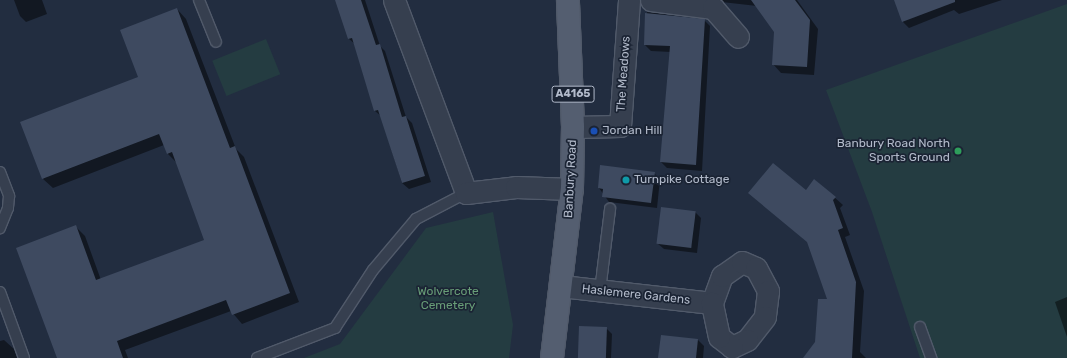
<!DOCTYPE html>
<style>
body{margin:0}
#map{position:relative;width:1067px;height:358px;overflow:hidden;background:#222d40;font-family:Rubik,sans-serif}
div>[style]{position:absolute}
.green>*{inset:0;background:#243c41;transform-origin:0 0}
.shadow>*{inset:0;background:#0007}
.building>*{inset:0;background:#3e4a60;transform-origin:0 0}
.roads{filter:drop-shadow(1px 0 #515a6a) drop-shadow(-1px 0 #515a6a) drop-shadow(0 1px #515a6a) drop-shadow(0 -1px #515a6a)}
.service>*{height:10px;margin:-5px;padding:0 5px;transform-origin:5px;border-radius:5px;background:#363f4f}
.minor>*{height:21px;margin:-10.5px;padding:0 10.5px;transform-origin:10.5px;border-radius:10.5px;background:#363f4f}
.primary>*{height:22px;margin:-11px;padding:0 11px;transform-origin:11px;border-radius:11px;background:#545e70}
.dots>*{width:11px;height:11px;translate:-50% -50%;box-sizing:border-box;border:2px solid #1b2434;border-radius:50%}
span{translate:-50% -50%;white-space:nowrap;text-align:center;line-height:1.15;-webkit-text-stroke:3.5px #1b2434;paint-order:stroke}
.shield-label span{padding:1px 3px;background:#1b2434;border:1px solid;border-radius:3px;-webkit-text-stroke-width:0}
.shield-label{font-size:11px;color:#b2baca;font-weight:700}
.street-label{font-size:12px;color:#b2baca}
.poi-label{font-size:12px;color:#b2baca}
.left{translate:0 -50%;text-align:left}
.right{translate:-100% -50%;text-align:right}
.park-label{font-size:12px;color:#689d77}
</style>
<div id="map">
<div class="green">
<div style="clip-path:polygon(1067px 4px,1067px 358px,920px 358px,872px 212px,826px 90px)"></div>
<div style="left:266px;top:39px;width:38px;height:58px;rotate:68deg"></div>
<div style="clip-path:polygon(493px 212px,513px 325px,509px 358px,304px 358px,340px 344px,426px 228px)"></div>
</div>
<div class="shadow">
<div style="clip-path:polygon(14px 0,42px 0,47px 14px,26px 22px,20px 16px)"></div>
<div style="clip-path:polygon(336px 0,365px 0,380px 46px,385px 51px,406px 117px,412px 123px,431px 182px,409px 189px,402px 183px,381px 116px,375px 111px,355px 44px,349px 39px)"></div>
<div style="clip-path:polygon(704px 0,797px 0,818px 29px,814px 75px,781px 73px,773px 64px,775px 32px,757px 6px)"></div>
<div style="clip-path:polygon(895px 0,1002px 0,959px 14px,954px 10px,909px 28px,903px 22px)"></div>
<div style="clip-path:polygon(177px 9px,186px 19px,236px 149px,244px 157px,299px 302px,242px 324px,231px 311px,125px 350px,128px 358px,58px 358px,76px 227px,85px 236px,101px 280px,206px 240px,177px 163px,168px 154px,164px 145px,53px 188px,43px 179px,139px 78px)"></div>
<div style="clip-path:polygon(647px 12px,704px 20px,710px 26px,702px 171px,667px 168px,661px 162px,671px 52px,651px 51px,645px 45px)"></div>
<div style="clip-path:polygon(654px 173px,660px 179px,657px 208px,609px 202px,599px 188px)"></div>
<div style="clip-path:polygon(815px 180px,843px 205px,840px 208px,850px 235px,845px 237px,864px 291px,860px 352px,866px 358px,804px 358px,816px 342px,829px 300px,806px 191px)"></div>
<div style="clip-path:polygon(695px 212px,701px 218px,697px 253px,664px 249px,657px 243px)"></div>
<div style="clip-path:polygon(1067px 297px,1067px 337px,1055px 302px)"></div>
<div style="clip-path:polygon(606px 328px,612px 334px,611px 358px,579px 358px)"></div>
<div style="clip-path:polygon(662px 336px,698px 340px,704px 346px,703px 358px,659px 358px)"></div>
<div style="clip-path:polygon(4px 340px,14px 349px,17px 358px,0 358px,0 341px)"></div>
</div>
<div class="building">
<div style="clip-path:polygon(335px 0,361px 0,376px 45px,380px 44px,402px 117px,406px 116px,425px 176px,402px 183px,378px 110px,374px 111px,352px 38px,348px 39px)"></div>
<div style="clip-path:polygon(751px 0,795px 0,810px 20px,807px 67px,772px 65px,774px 32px)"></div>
<div style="clip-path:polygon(894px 0,955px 0,955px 2px,902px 22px)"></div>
<div style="clip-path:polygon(177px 8px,230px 148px,235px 146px,290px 293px,232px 315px,226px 300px,117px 341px,123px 358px,57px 358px,16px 248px,76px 225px,96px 280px,204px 240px,172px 152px,167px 154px,159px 134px,42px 179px,20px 122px,138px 77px,120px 30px)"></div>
<div style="clip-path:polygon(645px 13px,705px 19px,696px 165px,660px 162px,670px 46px,644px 45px)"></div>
<div style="clip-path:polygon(773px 163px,806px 190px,814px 179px,836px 197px,833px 200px,843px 228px,838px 230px,856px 282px,852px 358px,803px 358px,815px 342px,818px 299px,827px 299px,807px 242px,748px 193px)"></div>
<div style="clip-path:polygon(600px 165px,655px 172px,651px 203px,602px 197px,603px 189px,598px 188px)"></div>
<div style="left:661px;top:207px;width:35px;height:37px;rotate:7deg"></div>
<div style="left:579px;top:326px;width:28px;height:32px;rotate:2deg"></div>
<div style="clip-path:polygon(661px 335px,698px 339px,696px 358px,658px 358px)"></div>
</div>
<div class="roads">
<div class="service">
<div style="left:199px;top:0;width:45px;rotate:68deg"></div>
<div style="left:0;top:172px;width:26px;rotate:69deg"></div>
<div style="left:9px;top:196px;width:12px;rotate:95deg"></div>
<div style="left:8px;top:208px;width:22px;rotate:112deg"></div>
<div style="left:600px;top:291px;width:83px;rotate:-83deg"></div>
<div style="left:0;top:292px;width:70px;rotate:70deg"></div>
<div style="left:920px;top:327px;width:33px;rotate:70deg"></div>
<div style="left:257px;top:358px;width:84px;rotate:-21deg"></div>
<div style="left:335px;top:328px;width:69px;rotate:-56.8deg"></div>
<div style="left:373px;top:270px;width:67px;rotate:-49.9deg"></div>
<div style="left:416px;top:219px;width:56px;rotate:-27.5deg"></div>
</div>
<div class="minor">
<div style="left:394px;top:0;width:206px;rotate:69.5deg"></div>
<div style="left:466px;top:193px;width:50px;rotate:-6.8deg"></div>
<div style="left:516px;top:187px;width:56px;rotate:2deg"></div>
<div style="left:651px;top:0;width:63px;rotate:7.4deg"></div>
<div style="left:713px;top:8px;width:38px;rotate:49deg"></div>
<div style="left:573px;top:127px;width:47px;rotate:-1.2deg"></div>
<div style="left:620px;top:126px;width:126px;rotate:-85.9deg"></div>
<div style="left:561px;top:286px;width:152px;rotate:6.4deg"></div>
<div style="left:712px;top:303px;width:29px;rotate:-70deg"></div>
<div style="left:722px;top:276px;width:24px;rotate:-35deg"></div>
<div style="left:742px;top:262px;width:15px;rotate:23deg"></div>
<div style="left:756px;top:268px;width:26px;rotate:62deg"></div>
<div style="left:768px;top:291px;width:26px;rotate:97deg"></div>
<div style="left:765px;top:317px;width:29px;rotate:128deg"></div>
<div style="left:747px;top:340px;width:17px;rotate:155deg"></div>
<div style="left:732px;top:347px;width:16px;rotate:-142deg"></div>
<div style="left:719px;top:337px;width:35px;rotate:-102deg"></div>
</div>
<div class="primary">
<div style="left:552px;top:358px;width:170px;rotate:-83.3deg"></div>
<div style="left:572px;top:189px;width:62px;rotate:-89.1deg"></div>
<div style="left:573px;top:127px;width:127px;rotate:-92.3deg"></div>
</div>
</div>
<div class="dots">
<div style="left:594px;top:131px;background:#1a4fb4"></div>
<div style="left:958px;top:151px;background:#2e9e5b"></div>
<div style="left:626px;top:180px;background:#0f9aa8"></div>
</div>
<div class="shield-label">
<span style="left:573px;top:94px">A4165</span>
</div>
<div class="street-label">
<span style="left:624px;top:74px;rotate:-86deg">The Meadows</span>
<span style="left:571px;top:179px;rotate:-87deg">Banbury Road</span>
<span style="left:636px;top:295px;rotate:6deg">Haslemere Gardens</span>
</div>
<div class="poi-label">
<span class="left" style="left:602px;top:131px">Jordan Hill</span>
<span class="right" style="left:950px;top:151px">Banbury Road North<br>Sports Ground</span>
<span class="left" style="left:634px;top:180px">Turnpike Cottage</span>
</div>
<div class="park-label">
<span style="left:448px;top:299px">Wolvercote<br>Cemetery</span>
</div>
</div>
